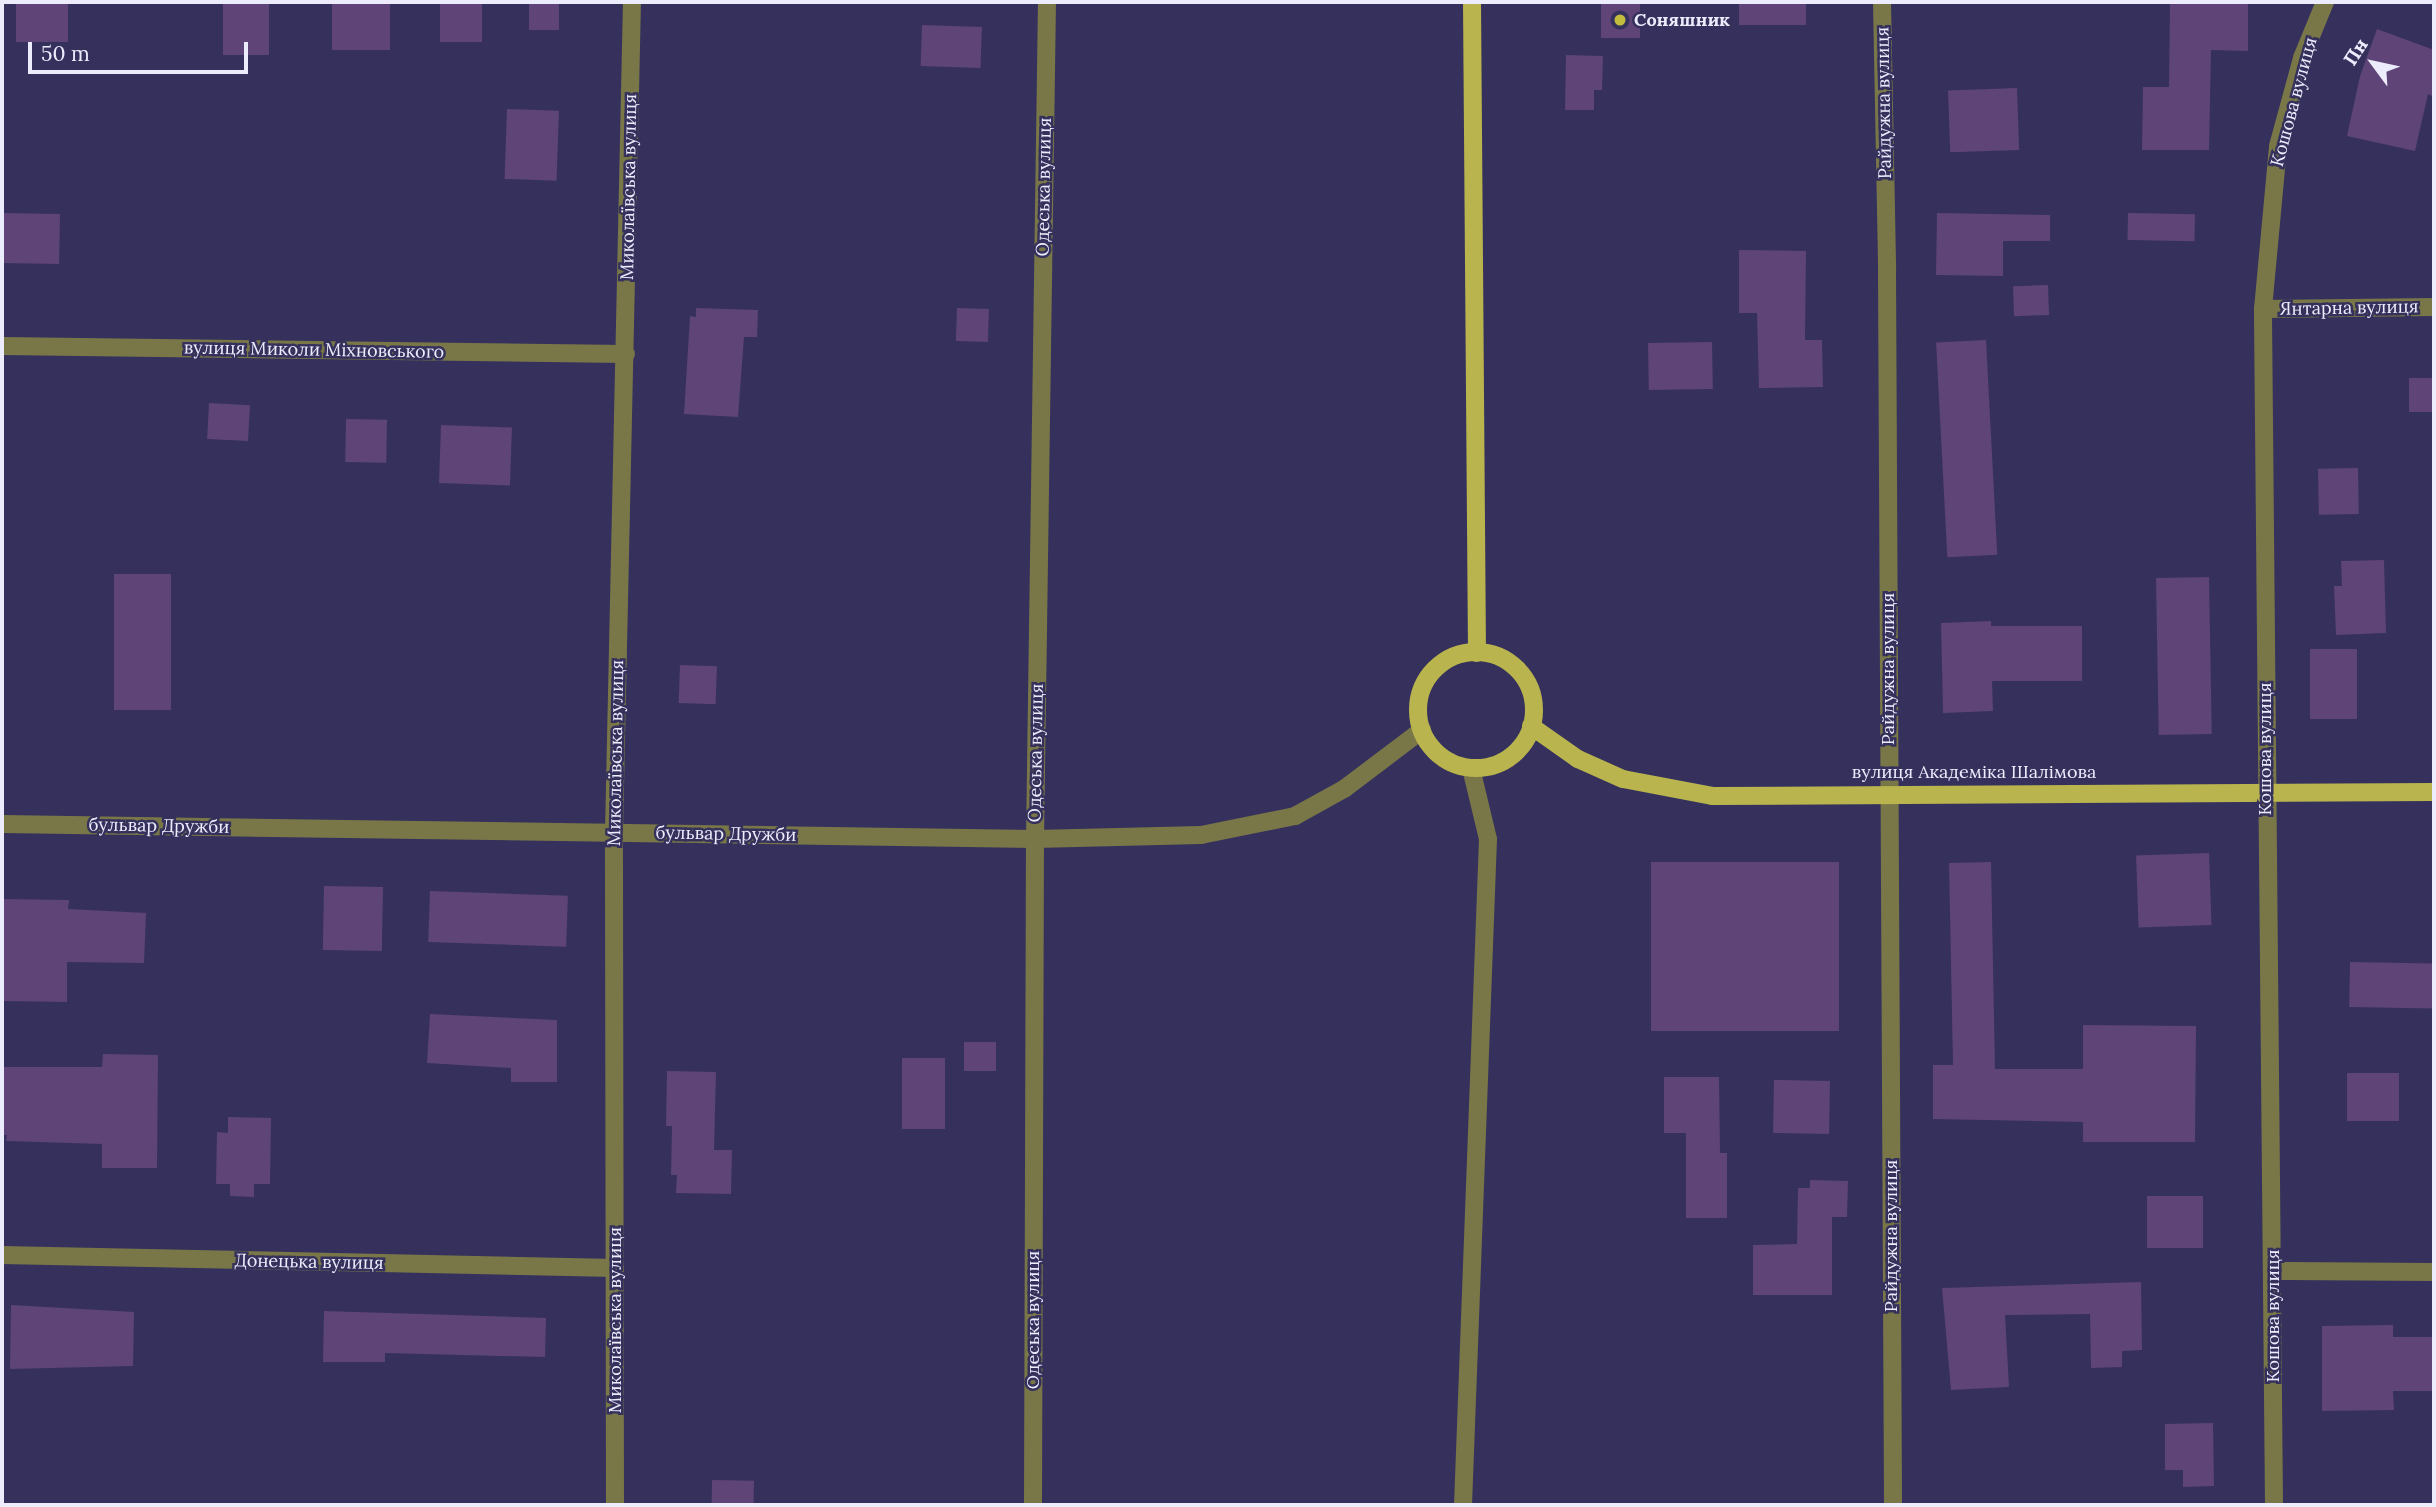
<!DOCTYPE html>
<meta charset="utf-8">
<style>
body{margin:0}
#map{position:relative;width:2436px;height:1507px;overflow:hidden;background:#35315c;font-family:Lora,serif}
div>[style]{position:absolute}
.building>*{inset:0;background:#5e4477;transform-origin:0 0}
.minor>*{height:18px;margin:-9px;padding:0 9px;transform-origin:9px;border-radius:9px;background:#797748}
.major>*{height:18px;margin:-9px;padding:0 9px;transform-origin:9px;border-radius:9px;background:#b9b44d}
.major>.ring{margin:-9px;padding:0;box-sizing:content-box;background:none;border:18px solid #b9b44d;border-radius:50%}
.dots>*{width:19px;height:19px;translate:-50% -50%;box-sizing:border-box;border:4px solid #35315c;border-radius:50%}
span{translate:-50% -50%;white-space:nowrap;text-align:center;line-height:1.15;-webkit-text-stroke:5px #35315c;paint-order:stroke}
.poi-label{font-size:18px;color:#ececfc;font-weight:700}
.left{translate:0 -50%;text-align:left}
.street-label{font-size:18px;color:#ececfc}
.frame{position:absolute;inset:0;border:4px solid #ececfc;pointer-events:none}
.north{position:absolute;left:2338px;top:28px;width:70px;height:70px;-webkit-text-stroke:5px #35315c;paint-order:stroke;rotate:303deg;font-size:19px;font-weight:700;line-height:28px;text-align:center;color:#ececfc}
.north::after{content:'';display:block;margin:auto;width:24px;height:32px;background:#ececfc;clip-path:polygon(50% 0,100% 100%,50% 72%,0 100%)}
.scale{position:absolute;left:28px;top:42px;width:220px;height:32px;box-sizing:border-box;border:4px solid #ececfc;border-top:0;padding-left:9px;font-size:21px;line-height:24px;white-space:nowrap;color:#ececfc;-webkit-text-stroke:5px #35315c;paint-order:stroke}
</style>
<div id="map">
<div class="building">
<div style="left:16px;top:2px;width:52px;height:40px"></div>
<div style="left:223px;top:2px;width:46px;height:53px"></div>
<div style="left:332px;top:2px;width:58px;height:48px"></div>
<div style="left:440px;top:2px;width:42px;height:40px"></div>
<div style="left:529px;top:2px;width:30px;height:28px"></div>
<div style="left:1601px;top:2px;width:39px;height:36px"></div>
<div style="left:1739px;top:2px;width:67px;height:23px"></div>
<div style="clip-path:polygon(2170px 2px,2248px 2px,2248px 51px,2211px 50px,2209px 150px,2142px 150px,2143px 87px,2169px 87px)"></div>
<div style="left:922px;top:25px;width:60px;height:41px;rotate:2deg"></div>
<div style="clip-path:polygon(2377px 29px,2434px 50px,2434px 97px,2428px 94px,2415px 151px,2347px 136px,2360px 76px)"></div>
<div style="clip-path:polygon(1566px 55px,1603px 56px,1602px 90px,1594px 90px,1594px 110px,1565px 110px)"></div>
<div style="left:2017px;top:88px;width:62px;height:69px;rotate:88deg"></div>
<div style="left:507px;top:109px;width:52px;height:70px;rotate:2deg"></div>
<div style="left:2px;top:213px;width:58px;height:50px;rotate:1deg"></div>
<div style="clip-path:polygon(1937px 213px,2050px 215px,2050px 241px,2003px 241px,2003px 276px,1936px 275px)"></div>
<div style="left:2128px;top:213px;width:67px;height:27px;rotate:1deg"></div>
<div style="clip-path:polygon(1739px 250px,1806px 251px,1805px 340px,1822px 340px,1823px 387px,1759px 388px,1757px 313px,1739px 313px)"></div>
<div style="left:2048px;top:285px;width:30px;height:35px;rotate:88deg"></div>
<div style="clip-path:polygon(696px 308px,758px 310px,757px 337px,744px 337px,738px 417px,684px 414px,690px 316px,696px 317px)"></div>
<div style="left:957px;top:308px;width:32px;height:33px;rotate:2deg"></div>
<div style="left:1986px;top:340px;width:215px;height:50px;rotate:87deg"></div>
<div style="left:1712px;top:342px;width:47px;height:64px;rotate:89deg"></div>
<div style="left:2434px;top:378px;width:34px;height:25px;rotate:90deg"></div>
<div style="left:209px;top:403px;width:41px;height:36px;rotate:3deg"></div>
<div style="left:346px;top:419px;width:41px;height:43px;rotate:1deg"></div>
<div style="left:441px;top:425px;width:71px;height:58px;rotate:2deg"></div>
<div style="left:2358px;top:468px;width:46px;height:40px;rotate:89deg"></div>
<div style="clip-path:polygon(2384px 560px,2386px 633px,2336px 635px,2334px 586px,2342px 586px,2341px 561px)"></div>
<div style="left:114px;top:574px;width:57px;height:136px"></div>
<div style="left:2209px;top:577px;width:157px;height:53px;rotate:89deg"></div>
<div style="clip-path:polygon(1991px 621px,1991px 626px,2082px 626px,2082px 681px,1992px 681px,1993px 711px,1943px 713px,1941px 623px)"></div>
<div style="left:2357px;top:649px;width:70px;height:47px;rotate:90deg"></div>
<div style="left:680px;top:665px;width:37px;height:38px;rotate:2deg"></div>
<div style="left:2209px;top:853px;width:72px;height:73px;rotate:88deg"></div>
<div style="left:1651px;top:862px;width:188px;height:169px"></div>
<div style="clip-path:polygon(1991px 862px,1995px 1069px,2083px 1069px,2083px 1025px,2196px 1026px,2195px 1142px,2083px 1142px,2083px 1122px,1933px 1119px,1933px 1065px,1953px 1065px,1949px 863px)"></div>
<div style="left:324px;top:886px;width:59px;height:64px;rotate:1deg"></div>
<div style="left:430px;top:891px;width:138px;height:51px;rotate:2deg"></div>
<div style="clip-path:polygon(2px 899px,69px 900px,68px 909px,146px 913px,144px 963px,67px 962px,67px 1002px,2px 1001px)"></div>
<div style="left:2350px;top:962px;width:84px;height:45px;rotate:1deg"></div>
<div style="clip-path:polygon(430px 1014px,557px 1020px,557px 1082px,511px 1082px,511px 1068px,427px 1063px)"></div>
<div style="left:964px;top:1042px;width:32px;height:29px"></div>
<div style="clip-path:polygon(103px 1054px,158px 1055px,157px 1168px,102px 1168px,102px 1144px,6px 1141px,7px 1135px,2px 1135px,2px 1067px,102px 1067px)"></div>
<div style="left:902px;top:1058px;width:43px;height:71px"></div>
<div style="clip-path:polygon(667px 1071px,716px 1072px,714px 1150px,732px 1150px,731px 1194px,676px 1193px,677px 1175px,671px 1175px,672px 1126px,666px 1126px)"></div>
<div style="left:2347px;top:1073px;width:52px;height:48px"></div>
<div style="clip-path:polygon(1664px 1077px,1719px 1077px,1720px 1153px,1727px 1153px,1727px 1218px,1686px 1218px,1686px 1133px,1664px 1133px)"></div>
<div style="left:1774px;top:1080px;width:56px;height:53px;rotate:1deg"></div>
<div style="clip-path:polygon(228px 1117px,271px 1118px,270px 1184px,254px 1184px,254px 1197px,230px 1196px,230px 1184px,216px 1184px,217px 1132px,228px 1133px)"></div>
<div style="clip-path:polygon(1810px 1180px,1848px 1181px,1847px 1217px,1832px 1217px,1832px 1295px,1753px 1295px,1753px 1245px,1797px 1244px,1798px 1188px,1810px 1188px)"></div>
<div style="left:2147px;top:1196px;width:56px;height:52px"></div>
<div style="clip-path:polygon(2141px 1282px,2142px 1350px,2122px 1351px,2122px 1367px,2091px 1368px,2090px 1314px,2005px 1315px,2009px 1387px,1951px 1390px,1942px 1288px)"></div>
<div style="clip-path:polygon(11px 1305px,134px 1312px,133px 1366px,10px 1369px)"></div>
<div style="clip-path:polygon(324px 1311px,546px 1318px,545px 1357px,385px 1353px,385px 1362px,323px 1362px)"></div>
<div style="clip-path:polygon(2393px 1325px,2393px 1337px,2434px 1337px,2434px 1391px,2393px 1391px,2394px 1410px,2322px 1411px,2322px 1326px)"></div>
<div style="clip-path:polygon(2213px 1423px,2214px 1486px,2183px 1487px,2183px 1470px,2165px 1470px,2165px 1424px)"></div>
<div style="left:712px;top:1480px;width:42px;height:25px;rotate:1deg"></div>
</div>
<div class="minor">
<div style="left:1882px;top:2px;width:269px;rotate:88.9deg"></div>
<div style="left:1887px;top:271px;width:1234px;rotate:89.72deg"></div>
<div style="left:2263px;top:309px;width:171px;rotate:-0.7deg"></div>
<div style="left:2px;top:346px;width:624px;rotate:0.73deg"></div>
<div style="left:2px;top:824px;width:1033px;rotate:0.83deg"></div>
<div style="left:1035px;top:839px;width:166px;rotate:-1.4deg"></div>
<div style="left:1201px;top:835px;width:96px;rotate:-11.4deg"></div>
<div style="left:1295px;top:816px;width:56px;rotate:-28.9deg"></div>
<div style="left:1344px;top:789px;width:98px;rotate:-37.1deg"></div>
<div style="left:2px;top:1255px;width:613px;rotate:1.21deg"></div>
<div style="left:2273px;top:1271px;width:161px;rotate:0.4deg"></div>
<div style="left:615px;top:1505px;width:673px;rotate:-90.09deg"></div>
<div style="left:614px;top:832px;width:830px;rotate:-88.76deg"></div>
<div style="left:1033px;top:1505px;width:666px;rotate:-89.83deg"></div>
<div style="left:1035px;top:839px;width:837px;rotate:-89.18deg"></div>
<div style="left:1463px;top:1505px;width:666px;rotate:-87.85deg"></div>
<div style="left:1488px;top:839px;width:73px;rotate:-103.5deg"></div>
<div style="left:2274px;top:1505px;width:1196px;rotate:-90.53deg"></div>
<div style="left:2263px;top:309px;width:164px;rotate:-84.7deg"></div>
<div style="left:2278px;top:146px;width:91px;rotate:-74.7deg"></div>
<div style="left:2302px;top:58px;width:61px;rotate:-67.7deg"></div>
</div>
<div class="major">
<div style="left:1472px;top:2px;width:651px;rotate:89.56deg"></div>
<div class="ring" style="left:1418px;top:652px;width:98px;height:98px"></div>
<div style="left:1531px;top:726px;width:57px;rotate:35.1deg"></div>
<div style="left:1578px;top:759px;width:49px;rotate:24deg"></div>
<div style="left:1623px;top:779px;width:92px;rotate:10.7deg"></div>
<div style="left:1713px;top:796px;width:721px;rotate:-0.32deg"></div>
</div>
<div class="dots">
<div style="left:1620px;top:20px;background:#c3bd3e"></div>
</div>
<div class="poi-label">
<span class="left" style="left:1634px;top:20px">Соняшник</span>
</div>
<div class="street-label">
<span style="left:2294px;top:102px;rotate:-75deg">Кошова вулиця</span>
<span style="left:1884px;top:103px;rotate:-91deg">Райдужна вулиця</span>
<span style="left:629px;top:187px;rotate:-89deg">Миколаївська вулиця</span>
<span style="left:1044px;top:187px;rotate:-89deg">Одеська вулиця</span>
<span style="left:2349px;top:308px;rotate:-1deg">Янтарна вулиця</span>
<span style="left:314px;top:350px;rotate:1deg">вулиця Миколи Міхновського</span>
<span style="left:1888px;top:669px;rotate:-90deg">Райдужна вулиця</span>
<span style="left:2265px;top:749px;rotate:-90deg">Кошова вулиця</span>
<span style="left:616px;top:753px;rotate:-89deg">Миколаївська вулиця</span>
<span style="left:1036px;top:753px;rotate:-89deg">Одеська вулиця</span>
<span style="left:1974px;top:772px">вулиця Академіка Шалімова</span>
<span style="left:159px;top:826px;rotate:1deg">бульвар Дружби</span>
<span style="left:726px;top:834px;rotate:1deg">бульвар Дружби</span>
<span style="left:1891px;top:1236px;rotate:-90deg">Райдужна вулиця</span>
<span style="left:309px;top:1262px;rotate:1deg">Донецька вулиця</span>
<span style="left:2273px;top:1316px;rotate:-90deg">Кошова вулиця</span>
<span style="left:615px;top:1320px;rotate:-90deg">Миколаївська вулиця</span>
<span style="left:1033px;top:1320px;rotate:-90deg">Одеська вулиця</span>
</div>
<div class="frame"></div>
<div class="north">Пн</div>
<div class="scale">50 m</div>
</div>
